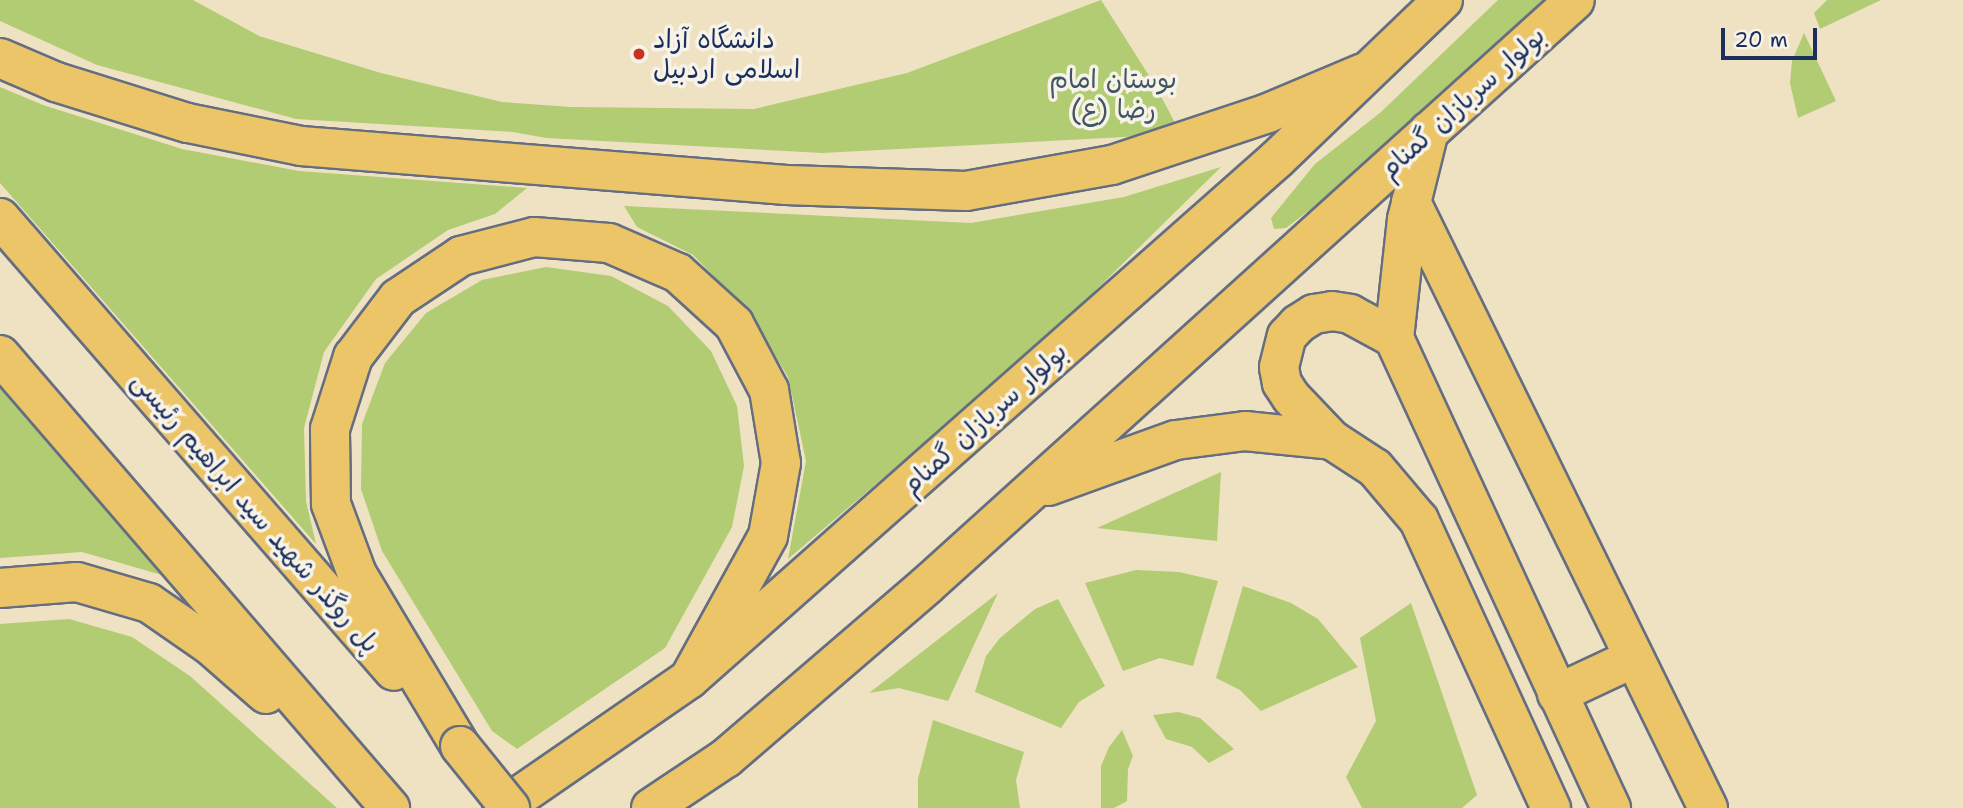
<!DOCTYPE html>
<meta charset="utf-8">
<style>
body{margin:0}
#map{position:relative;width:1963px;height:808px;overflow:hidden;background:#eee2c3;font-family:"Shantell Sans","Playpen Sans Arabic",sans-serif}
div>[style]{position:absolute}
.green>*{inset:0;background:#b1cc72}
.roads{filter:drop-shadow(2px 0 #656e81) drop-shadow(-2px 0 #656e81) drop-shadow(0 2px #656e81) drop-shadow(0 -2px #656e81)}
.highway>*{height:38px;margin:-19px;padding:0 19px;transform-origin:19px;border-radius:19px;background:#edc569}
.bridges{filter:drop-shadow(2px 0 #656e81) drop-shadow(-2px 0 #656e81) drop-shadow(0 2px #656e81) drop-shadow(0 -2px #656e81)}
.highway-bridge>*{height:38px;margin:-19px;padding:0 19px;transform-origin:19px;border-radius:19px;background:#edc569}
.dots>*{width:19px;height:19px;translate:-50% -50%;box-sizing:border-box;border:4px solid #f7f3e8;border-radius:50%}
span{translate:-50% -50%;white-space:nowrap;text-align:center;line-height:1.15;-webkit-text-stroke:7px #f7f3e8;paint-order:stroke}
.poi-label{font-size:26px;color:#1b2f5e}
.left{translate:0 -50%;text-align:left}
.park-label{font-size:26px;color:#405663}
.street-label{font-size:26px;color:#1b2f5e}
.scale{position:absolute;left:1721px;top:28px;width:96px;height:32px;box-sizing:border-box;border:4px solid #1b2f5e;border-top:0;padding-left:9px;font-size:21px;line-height:24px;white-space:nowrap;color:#1b2f5e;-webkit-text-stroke:5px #f7f3e8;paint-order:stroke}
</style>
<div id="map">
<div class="green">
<div style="clip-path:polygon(0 0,193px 0,259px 36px,381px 73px,502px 102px,571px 107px,754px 109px,907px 73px,1101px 0,1155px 85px,1181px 134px,822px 153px,546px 138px,513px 132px,296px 119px,97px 65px,0 21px)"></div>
<div style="clip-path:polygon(1498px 0,1545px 0,1336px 190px,1286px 228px,1274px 229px,1271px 218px,1315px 164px,1381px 112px)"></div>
<div style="clip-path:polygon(1827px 0,1881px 0,1820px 29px,1814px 13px)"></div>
<div style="clip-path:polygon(1804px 33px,1836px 101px,1798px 118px,1790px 83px,1792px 61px)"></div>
<div style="clip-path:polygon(0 87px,43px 105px,182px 149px,299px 171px,527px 188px,495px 214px,448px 230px,376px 279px,324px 352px,304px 428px,306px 501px,316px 544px,0 183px)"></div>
<div style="clip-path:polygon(1221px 167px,1044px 341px,788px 559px,806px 461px,788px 377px,749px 312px,693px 255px,637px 227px,624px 206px,971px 223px,1124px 197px)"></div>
<div style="clip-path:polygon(546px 267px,611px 276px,668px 306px,711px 351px,737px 406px,744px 466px,732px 527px,665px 648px,517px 749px,492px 731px,382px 551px,361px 489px,362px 424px,385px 363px,426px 313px,482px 280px)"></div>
<div style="clip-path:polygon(0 387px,162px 575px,82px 552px,0 558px)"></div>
<div style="clip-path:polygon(1221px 472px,1217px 541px,1097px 528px)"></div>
<div style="clip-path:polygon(1136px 570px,1179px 572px,1218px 581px,1193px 666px,1160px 658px,1123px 671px,1085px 583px)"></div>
<div style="clip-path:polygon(1243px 586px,1291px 603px,1318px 619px,1358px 667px,1261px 711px,1240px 690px,1216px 678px)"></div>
<div style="clip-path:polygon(998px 593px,948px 701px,899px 688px,869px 693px)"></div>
<div style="clip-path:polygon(1058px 599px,1105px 686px,1079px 702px,1061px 728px,975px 692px,986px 656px,1000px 638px,1035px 609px)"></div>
<div style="clip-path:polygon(1411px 603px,1477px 795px,1462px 808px,1362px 808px,1346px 777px,1376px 721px,1360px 638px)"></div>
<div style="clip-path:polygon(69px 619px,132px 637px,190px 676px,337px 808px,0 808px,0 624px)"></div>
<div style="clip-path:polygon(1178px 712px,1200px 718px,1234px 749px,1209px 763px,1192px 747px,1166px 739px,1153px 715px)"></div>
<div style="clip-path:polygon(933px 720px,1024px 752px,1016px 780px,1020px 808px,918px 808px,918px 779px)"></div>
<div style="clip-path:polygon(1122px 730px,1133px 756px,1128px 769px,1127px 801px,1114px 808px,1101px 808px,1101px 766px,1109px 747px)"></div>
</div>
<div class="roads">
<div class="highway">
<div style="left:0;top:58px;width:61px;rotate:23.2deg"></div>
<div style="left:56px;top:82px;width:138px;rotate:17.3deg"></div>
<div style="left:188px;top:123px;width:115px;rotate:11.5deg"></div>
<div style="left:301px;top:146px;width:487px;rotate:4.6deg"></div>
<div style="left:786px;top:185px;width:180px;rotate:1.9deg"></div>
<div style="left:966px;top:191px;width:148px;rotate:-10.1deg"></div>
<div style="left:1112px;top:165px;width:164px;rotate:-18.4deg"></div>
<div style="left:1268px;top:113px;width:103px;rotate:-22.8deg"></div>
<div style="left:1429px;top:131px;width:91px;rotate:104deg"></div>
<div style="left:1407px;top:219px;width:120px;rotate:96.2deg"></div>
<div style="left:1394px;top:338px;width:518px;rotate:65.22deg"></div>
<div style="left:1411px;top:202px;width:675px;rotate:63.89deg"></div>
<div style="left:0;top:218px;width:600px;rotate:48.98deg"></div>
<div style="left:0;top:355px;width:598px;rotate:49.27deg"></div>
<div style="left:1332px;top:440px;width:59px;rotate:-133.6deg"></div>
<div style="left:1291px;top:397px;width:17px;rotate:-123deg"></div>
<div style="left:1282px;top:383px;width:16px;rotate:-101deg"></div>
<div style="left:1279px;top:367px;width:32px;rotate:-76deg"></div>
<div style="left:1287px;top:336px;width:16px;rotate:-47deg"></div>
<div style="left:1298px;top:324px;width:19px;rotate:-32deg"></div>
<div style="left:1314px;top:314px;width:18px;rotate:-9deg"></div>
<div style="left:1332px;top:311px;width:18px;rotate:9deg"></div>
<div style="left:1350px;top:314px;width:50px;rotate:28.6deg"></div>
<div style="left:1048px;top:486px;width:136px;rotate:-19.8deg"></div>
<div style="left:1176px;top:440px;width:70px;rotate:-7.4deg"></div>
<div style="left:1245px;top:431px;width:87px;rotate:5.9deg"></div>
<div style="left:1332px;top:440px;width:51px;rotate:33.1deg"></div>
<div style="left:1375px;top:468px;width:68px;rotate:49.8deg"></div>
<div style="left:1419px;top:520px;width:317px;rotate:65.4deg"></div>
<div style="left:0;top:588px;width:77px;rotate:-4.5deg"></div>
<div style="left:77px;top:582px;width:75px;rotate:16.3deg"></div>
<div style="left:149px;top:603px;width:75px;rotate:34.7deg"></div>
<div style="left:211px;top:646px;width:73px;rotate:41.1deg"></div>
<div style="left:1557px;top:694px;width:85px;rotate:-25.1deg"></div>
<div style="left:460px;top:746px;width:200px;rotate:-120.9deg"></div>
<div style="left:357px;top:574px;width:75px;rotate:-110.4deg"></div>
<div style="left:331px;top:504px;width:75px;rotate:-90.8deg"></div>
<div style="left:330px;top:429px;width:76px;rotate:-72.3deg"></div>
<div style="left:353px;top:357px;width:74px;rotate:-52.7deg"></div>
<div style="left:398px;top:298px;width:76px;rotate:-33.7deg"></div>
<div style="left:461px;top:256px;width:75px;rotate:-14.6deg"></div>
<div style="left:534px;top:237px;width:75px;rotate:4.6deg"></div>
<div style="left:609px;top:243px;width:75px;rotate:23.5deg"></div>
<div style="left:678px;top:273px;width:76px;rotate:42.3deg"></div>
<div style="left:734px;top:324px;width:75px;rotate:62.1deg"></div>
<div style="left:769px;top:390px;width:74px;rotate:80.7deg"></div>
<div style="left:781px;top:463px;width:74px;rotate:100.1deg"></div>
<div style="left:768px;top:536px;width:163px;rotate:118.9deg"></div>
<div style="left:502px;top:808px;width:227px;rotate:-34.6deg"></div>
<div style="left:689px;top:679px;width:785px;rotate:-41.49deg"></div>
<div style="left:1277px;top:159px;width:230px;rotate:-43.8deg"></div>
<div style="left:651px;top:808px;width:90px;rotate:-33.7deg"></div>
<div style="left:726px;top:758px;width:264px;rotate:-40.7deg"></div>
<div style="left:926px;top:586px;width:874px;rotate:-42.08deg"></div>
</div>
</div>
<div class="bridges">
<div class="highway-bridge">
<div style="left:460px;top:746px;width:80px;rotate:51.1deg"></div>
</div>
</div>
<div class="dots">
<div style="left:639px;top:54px;background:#c8321e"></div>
</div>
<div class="poi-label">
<span class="left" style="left:653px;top:54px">دانشگاه آزاد<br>اسلامی اردبیل</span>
</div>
<div class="park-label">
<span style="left:1113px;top:94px">بوستان امام<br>رضا (ع)</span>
</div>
<div class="street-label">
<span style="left:1462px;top:102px;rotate:-42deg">بولوار سربازان گمنام</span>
<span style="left:984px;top:418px;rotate:-42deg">بولوار سربازان گمنام</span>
<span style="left:256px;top:512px;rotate:49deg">پل روگذر شهید سید ابراهیم رئیسی</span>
</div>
<div class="scale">20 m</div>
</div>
